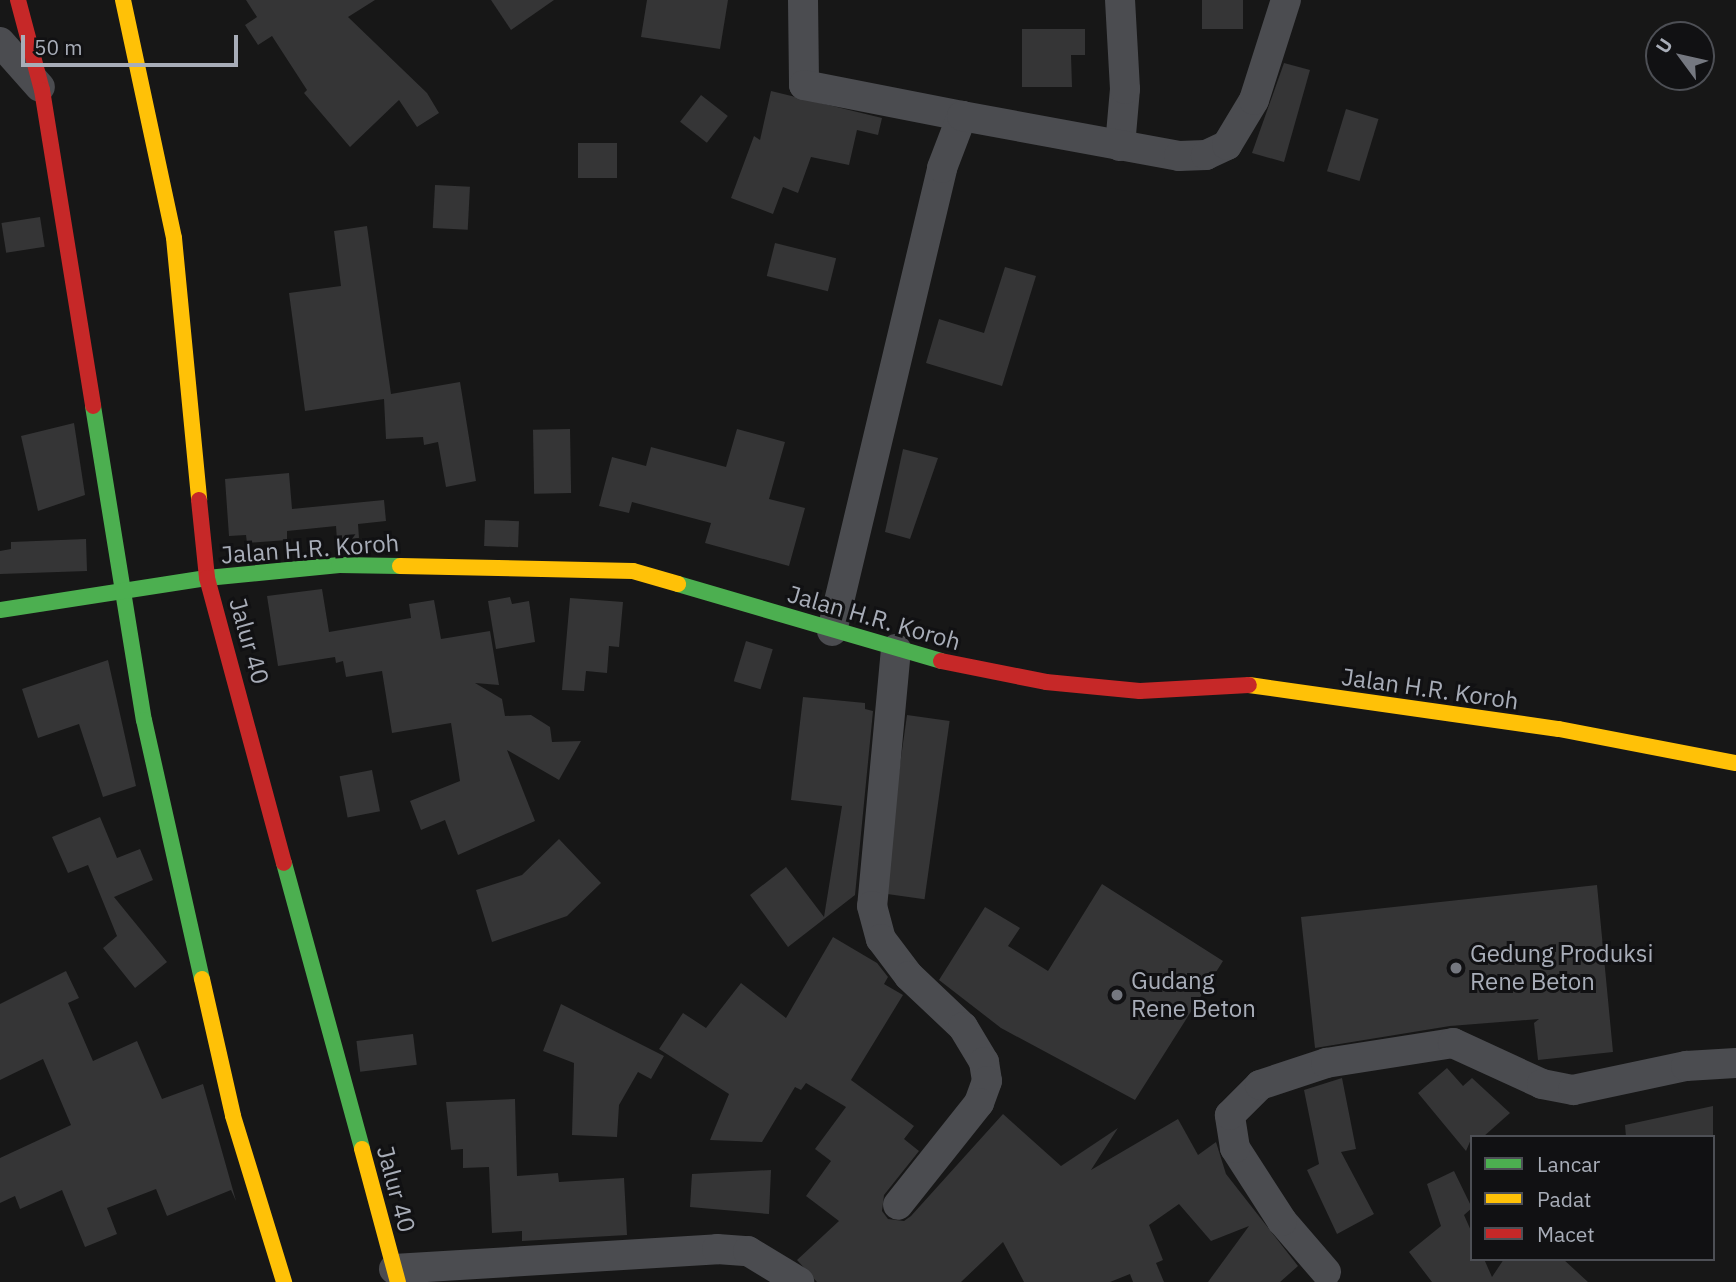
<!DOCTYPE html>
<style>
body{margin:0}
#map{position:relative;width:1736px;height:1282px;overflow:hidden;background:#171717;font-family:"IBM Plex Sans",sans-serif}
div>[style]{position:absolute}
.building>*{inset:0;background:#353536;transform-origin:0 0}
.street>*{height:30px;margin:-15px;padding:0 15px;transform-origin:15px;border-radius:15px;background:#4b4c50}
.fast>*{height:16px;margin:-8px;padding:0 8px;transform-origin:8px;border-radius:8px;background:#4caf50}
.slow>*{height:16px;margin:-8px;padding:0 8px;transform-origin:8px;border-radius:8px;background:#ffc107}
.jam>*{height:16px;margin:-8px;padding:0 8px;transform-origin:8px;border-radius:8px;background:#c62828}
.dots>*{width:19px;height:19px;translate:-50% -50%;box-sizing:border-box;border:4px solid #111113;border-radius:50%}
span{translate:-50% -50%;white-space:nowrap;text-align:center;line-height:1.15;-webkit-text-stroke:6px #111113;paint-order:stroke}
.street-label{font-size:24px;color:#a8adb8}
.poi-label{font-size:24px;color:#a8adb8}
.left{translate:0 -50%;text-align:left}
.legend{position:absolute;left:1470px;top:1135px;width:245px;height:126px;box-sizing:border-box;background:#111113;border:2px solid #4d4f55;margin:0;padding:9px 12px;list-style:none;font-size:21px;color:#a8adb8}
.legend li{display:flex;align-items:center;gap:14px;height:35px}
.legend b{width:35px;border:2px solid #4d4f55}
.north{position:absolute;left:1645px;top:21px;width:70px;height:70px;box-sizing:border-box;background:#111113;border:2px solid #4d4f55;border-radius:50%;rotate:303deg;font-size:19px;font-weight:700;line-height:28px;text-align:center;color:#a8adb8}
.north::after{content:'';display:block;margin:auto;width:24px;height:32px;background:#757880;clip-path:polygon(50% 0,100% 100%,50% 72%,0 100%)}
.scale{position:absolute;left:21px;top:35px;width:217px;height:32px;box-sizing:border-box;border:4px solid #a8adb8;border-top:0;padding-left:9px;font-size:21px;line-height:24px;white-space:nowrap;color:#a8adb8;-webkit-text-stroke:5px #111113;paint-order:stroke}
</style>
<div id="map">
<div class="building">
<div style="clip-path:polygon(246px 0,375px 0,348px 17px,427px 93px,439px 113px,417px 127px,399px 100px,350px 147px,304px 93px,307px 90px,272px 36px,258px 45px,245px 25px,257px 17px)"></div>
<div style="clip-path:polygon(491px 0,554px 0,511px 30px)"></div>
<div style="clip-path:polygon(647px 0,728px 0,720px 49px,641px 37px)"></div>
<div style="left:1202px;top:0;width:41px;height:29px"></div>
<div style="clip-path:polygon(1022px 29px,1085px 29px,1085px 55px,1071px 55px,1072px 87px,1022px 87px)"></div>
<div style="clip-path:polygon(1284px 63px,1310px 70px,1284px 162px,1252px 153px)"></div>
<div style="clip-path:polygon(771px 91px,882px 118px,878px 135px,857px 130px,849px 165px,811px 157px,798px 193px,783px 187px,773px 214px,731px 198px,754px 136px,760px 140px)"></div>
<div style="left:701px;top:95px;width:34px;height:34px;rotate:38deg"></div>
<div style="left:1346px;top:109px;width:34px;height:65px;rotate:17deg"></div>
<div style="left:578px;top:143px;width:39px;height:35px"></div>
<div style="left:435px;top:185px;width:35px;height:43px;rotate:3deg"></div>
<div style="left:40px;top:217px;width:30px;height:39px;rotate:81deg"></div>
<div style="clip-path:polygon(367px 226px,391px 394px,460px 382px,476px 481px,446px 487px,438px 442px,424px 445px,423px 437px,386px 439px,384px 399px,305px 411px,289px 293px,341px 286px,334px 231px)"></div>
<div style="left:775px;top:243px;width:63px;height:34px;rotate:14deg"></div>
<div style="clip-path:polygon(1005px 267px,1036px 276px,1002px 386px,926px 363px,939px 319px,984px 333px)"></div>
<div style="clip-path:polygon(74px 423px,85px 495px,38px 511px,21px 436px)"></div>
<div style="left:570px;top:429px;width:64px;height:37px;rotate:89deg"></div>
<div style="clip-path:polygon(737px 429px,785px 442px,769px 499px,805px 508px,789px 566px,705px 543px,711px 523px,632px 502px,629px 513px,599px 506px,612px 457px,646px 466px,651px 447px,726px 467px)"></div>
<div style="clip-path:polygon(903px 449px,938px 458px,910px 539px,885px 532px)"></div>
<div style="clip-path:polygon(289px 473px,292px 509px,384px 500px,386px 521px,358px 524px,359px 538px,337px 540px,336px 526px,287px 531px,287px 540px,247px 543px,246px 535px,229px 536px,225px 479px)"></div>
<div style="left:485px;top:520px;width:34px;height:26px;rotate:2deg"></div>
<div style="clip-path:polygon(86px 539px,87px 571px,0 574px,0 551px,11px 549px,11px 542px)"></div>
<div style="clip-path:polygon(322px 589px,329px 632px,411px 618px,409px 604px,434px 600px,441px 639px,490px 631px,499px 685px,475px 683px,502px 699px,505px 716px,531px 715px,550px 727px,552px 742px,581px 741px,559px 780px,507px 750px,535px 821px,458px 855px,445px 820px,421px 830px,410px 801px,460px 781px,451px 723px,392px 733px,382px 671px,346px 677px,343px 661px,336px 663px,335px 657px,278px 666px,267px 596px)"></div>
<div style="clip-path:polygon(510px 597px,512px 604px,529px 601px,535px 642px,496px 649px,488px 601px)"></div>
<div style="clip-path:polygon(570px 598px,623px 602px,619px 647px,609px 646px,607px 673px,586px 671px,584px 691px,562px 690px)"></div>
<div style="left:746px;top:641px;width:28px;height:42px;rotate:17deg"></div>
<div style="clip-path:polygon(108px 660px,136px 786px,103px 797px,79px 724px,38px 738px,22px 689px)"></div>
<div style="clip-path:polygon(803px 697px,865px 703px,865px 709px,873px 711px,855px 895px,788px 947px,750px 895px,786px 867px,824px 917px,842px 806px,791px 800px)"></div>
<div style="left:907px;top:715px;width:43px;height:180px;rotate:8deg"></div>
<div style="left:372px;top:770px;width:42px;height:33px;rotate:79deg"></div>
<div style="clip-path:polygon(100px 817px,117px 858px,140px 849px,153px 880px,114px 897px,167px 962px,135px 988px,103px 948px,117px 936px,88px 865px,68px 873px,52px 837px)"></div>
<div style="clip-path:polygon(559px 839px,601px 883px,567px 916px,492px 942px,476px 890px,522px 875px)"></div>
<div style="clip-path:polygon(1102px 884px,1223px 961px,1135px 1100px,1001px 1028px,939px 980px,985px 907px,1020px 928px,1008px 946px,1048px 971px)"></div>
<div style="clip-path:polygon(1597px 885px,1613px 1052px,1538px 1060px,1534px 1023px,1539px 1019px,1450px 1026px,1315px 1048px,1301px 917px)"></div>
<div style="clip-path:polygon(833px 937px,877px 963px,888px 977px,884px 984px,903px 995px,851px 1080px,914px 1126px,904px 1139px,919px 1151px,884px 1195px,882px 1211px,888px 1219px,904px 1221px,911px 1216px,1003px 1114px,1061px 1166px,1118px 1128px,1091px 1170px,1178px 1119px,1198px 1155px,1216px 1142px,1226px 1174px,1298px 1266px,1280px 1282px,1208px 1282px,1249px 1226px,1211px 1241px,1179px 1204px,1149px 1225px,1163px 1260px,1156px 1263px,1164px 1282px,1133px 1282px,1130px 1274px,1110px 1282px,1024px 1282px,1003px 1242px,961px 1282px,817px 1282px,797px 1260px,839px 1221px,806px 1196px,831px 1161px,815px 1149px,846px 1107px,806px 1083px,801px 1090px,795px 1087px,762px 1142px,710px 1140px,729px 1094px,659px 1049px,683px 1013px,706px 1028px,741px 983px,786px 1018px)"></div>
<div style="clip-path:polygon(66px 971px,79px 998px,68px 1003px,93px 1061px,137px 1041px,162px 1099px,203px 1084px,236px 1201px,231px 1190px,167px 1216px,156px 1189px,107px 1208px,117px 1234px,85px 1247px,62px 1190px,20px 1209px,15px 1196px,0 1203px,0 1158px,71px 1125px,43px 1059px,0 1080px,0 1004px)"></div>
<div style="clip-path:polygon(561px 1004px,664px 1056px,651px 1079px,638px 1072px,619px 1105px,617px 1137px,572px 1135px,574px 1063px,543px 1051px)"></div>
<div style="left:413px;top:1034px;width:31px;height:57px;rotate:83deg"></div>
<div style="clip-path:polygon(1447px 1068px,1463px 1086px,1472px 1078px,1510px 1113px,1483px 1137px,1472px 1137px,1466px 1151px,1418px 1093px)"></div>
<div style="clip-path:polygon(1342px 1078px,1356px 1149px,1341px 1152px,1374px 1214px,1337px 1234px,1307px 1170px,1319px 1164px,1304px 1090px)"></div>
<div style="clip-path:polygon(515px 1099px,517px 1176px,558px 1173px,559px 1182px,624px 1178px,627px 1235px,522px 1241px,522px 1231px,492px 1233px,489px 1167px,463px 1168px,463px 1149px,451px 1150px,446px 1102px)"></div>
<div style="clip-path:polygon(1713px 1106px,1713px 1137px,1626px 1137px,1625px 1125px)"></div>
<div style="clip-path:polygon(771px 1170px,769px 1214px,690px 1207px,692px 1174px)"></div>
<div style="clip-path:polygon(1454px 1171px,1472px 1208px,1464px 1215px,1472px 1233px,1472px 1259px,1484px 1259px,1492px 1277px,1504px 1259px,1563px 1259px,1588px 1282px,1432px 1282px,1409px 1252px,1441px 1226px,1427px 1184px)"></div>
</div>
<div class="street">
<div style="left:803px;top:0;width:85px;rotate:89.3deg"></div>
<div style="left:804px;top:85px;width:161px;rotate:11.1deg"></div>
<div style="left:0;top:42px;width:60px;rotate:48.4deg"></div>
<div style="left:1120px;top:146px;width:57px;rotate:-85deg"></div>
<div style="left:1125px;top:89px;width:89px;rotate:-93.2deg"></div>
<div style="left:832px;top:631px;width:476px;rotate:-76.6deg"></div>
<div style="left:942px;top:168px;width:56px;rotate:-69deg"></div>
<div style="left:962px;top:116px;width:221px;rotate:10.4deg"></div>
<div style="left:1179px;top:156px;width:27px;rotate:-2deg"></div>
<div style="left:1206px;top:155px;width:23px;rotate:-25deg"></div>
<div style="left:1227px;top:145px;width:52px;rotate:-59deg"></div>
<div style="left:1254px;top:100px;width:105px;rotate:-72.3deg"></div>
<div style="left:896px;top:649px;width:258px;rotate:95.3deg"></div>
<div style="left:872px;top:906px;width:34px;rotate:75deg"></div>
<div style="left:881px;top:939px;width:46px;rotate:52.9deg"></div>
<div style="left:909px;top:976px;width:74px;rotate:43.4deg"></div>
<div style="left:963px;top:1027px;width:41px;rotate:59deg"></div>
<div style="left:984px;top:1062px;width:19px;rotate:81deg"></div>
<div style="left:987px;top:1081px;width:23px;rotate:110deg"></div>
<div style="left:979px;top:1103px;width:130px;rotate:128.5deg"></div>
<div style="left:394px;top:1269px;width:324px;rotate:-3.5deg"></div>
<div style="left:717px;top:1249px;width:31px;rotate:4deg"></div>
<div style="left:748px;top:1251px;width:60px;rotate:31.3deg"></div>
<div style="left:1326px;top:1272px;width:67px;rotate:-130.8deg"></div>
<div style="left:1282px;top:1221px;width:87px;rotate:-122.8deg"></div>
<div style="left:1235px;top:1148px;width:33px;rotate:-99deg"></div>
<div style="left:1230px;top:1115px;width:42px;rotate:-45deg"></div>
<div style="left:1260px;top:1085px;width:70px;rotate:-18.4deg"></div>
<div style="left:1326px;top:1063px;width:129px;rotate:-8.9deg"></div>
<div style="left:1453px;top:1043px;width:98px;rotate:24.7deg"></div>
<div style="left:1542px;top:1084px;width:32px;rotate:11deg"></div>
<div style="left:1573px;top:1090px;width:116px;rotate:-12deg"></div>
<div style="left:1686px;top:1066px;width:50px;rotate:-3.4deg"></div>
</div>
<div class="fast">
<div style="left:93px;top:406px;width:318px;rotate:80.8deg"></div>
<div style="left:144px;top:720px;width:265px;rotate:77.4deg"></div>
<div style="left:678px;top:584px;width:274px;rotate:16.3deg"></div>
<div style="left:0;top:610px;width:209px;rotate:-8.8deg"></div>
<div style="left:207px;top:578px;width:133px;rotate:-5.6deg"></div>
<div style="left:339px;top:565px;width:61px;rotate:0.9deg"></div>
<div style="left:284px;top:863px;width:296px;rotate:74.7deg"></div>
</div>
<div class="slow">
<div style="left:123px;top:0;width:243px;rotate:77.9deg"></div>
<div style="left:174px;top:238px;width:263px;rotate:84.5deg"></div>
<div style="left:400px;top:566px;width:233px;rotate:1.2deg"></div>
<div style="left:633px;top:571px;width:47px;rotate:16.1deg"></div>
<div style="left:1249px;top:685px;width:313px;rotate:8.1deg"></div>
<div style="left:1559px;top:729px;width:180px;rotate:10.9deg"></div>
<div style="left:202px;top:979px;width:140px;rotate:77.2deg"></div>
<div style="left:233px;top:1116px;width:174px;rotate:72.9deg"></div>
<div style="left:362px;top:1149px;width:138px;rotate:74.9deg"></div>
</div>
<div class="jam">
<div style="left:18px;top:0;width:93px;rotate:75.1deg"></div>
<div style="left:42px;top:90px;width:320px;rotate:80.8deg"></div>
<div style="left:199px;top:500px;width:78px;rotate:84.1deg"></div>
<div style="left:207px;top:578px;width:295px;rotate:74.9deg"></div>
<div style="left:941px;top:661px;width:107px;rotate:11.3deg"></div>
<div style="left:1046px;top:682px;width:94px;rotate:5.5deg"></div>
<div style="left:1140px;top:691px;width:109px;rotate:-3.2deg"></div>
</div>
<div class="dots">
<div style="left:1456px;top:968px;background:#757880"></div>
<div style="left:1117px;top:995px;background:#757880"></div>
</div>
<div class="street-label">
<span style="left:310px;top:549px;rotate:-4deg">Jalan H.R. Koroh</span>
<span style="left:874px;top:618px;rotate:16deg">Jalan H.R. Koroh</span>
<span style="left:249px;top:641px;rotate:74deg">Jalur 40</span>
<span style="left:1430px;top:689px;rotate:8deg">Jalan H.R. Koroh</span>
<span style="left:396px;top:1189px;rotate:75deg">Jalur 40</span>
</div>
<div class="poi-label">
<span class="left" style="left:1470px;top:968px">Gedung Produksi<br>Rene Beton</span>
<span class="left" style="left:1131px;top:995px">Gudang<br>Rene Beton</span>
</div>
<ul class="legend">
<li><b style="height:9px;background:#4caf50"></b>Lancar</li>
<li><b style="height:9px;background:#ffc107"></b>Padat</li>
<li><b style="height:9px;background:#c62828"></b>Macet</li>
</ul>
<div class="north">U</div>
<div class="scale">50 m</div>
</div>
